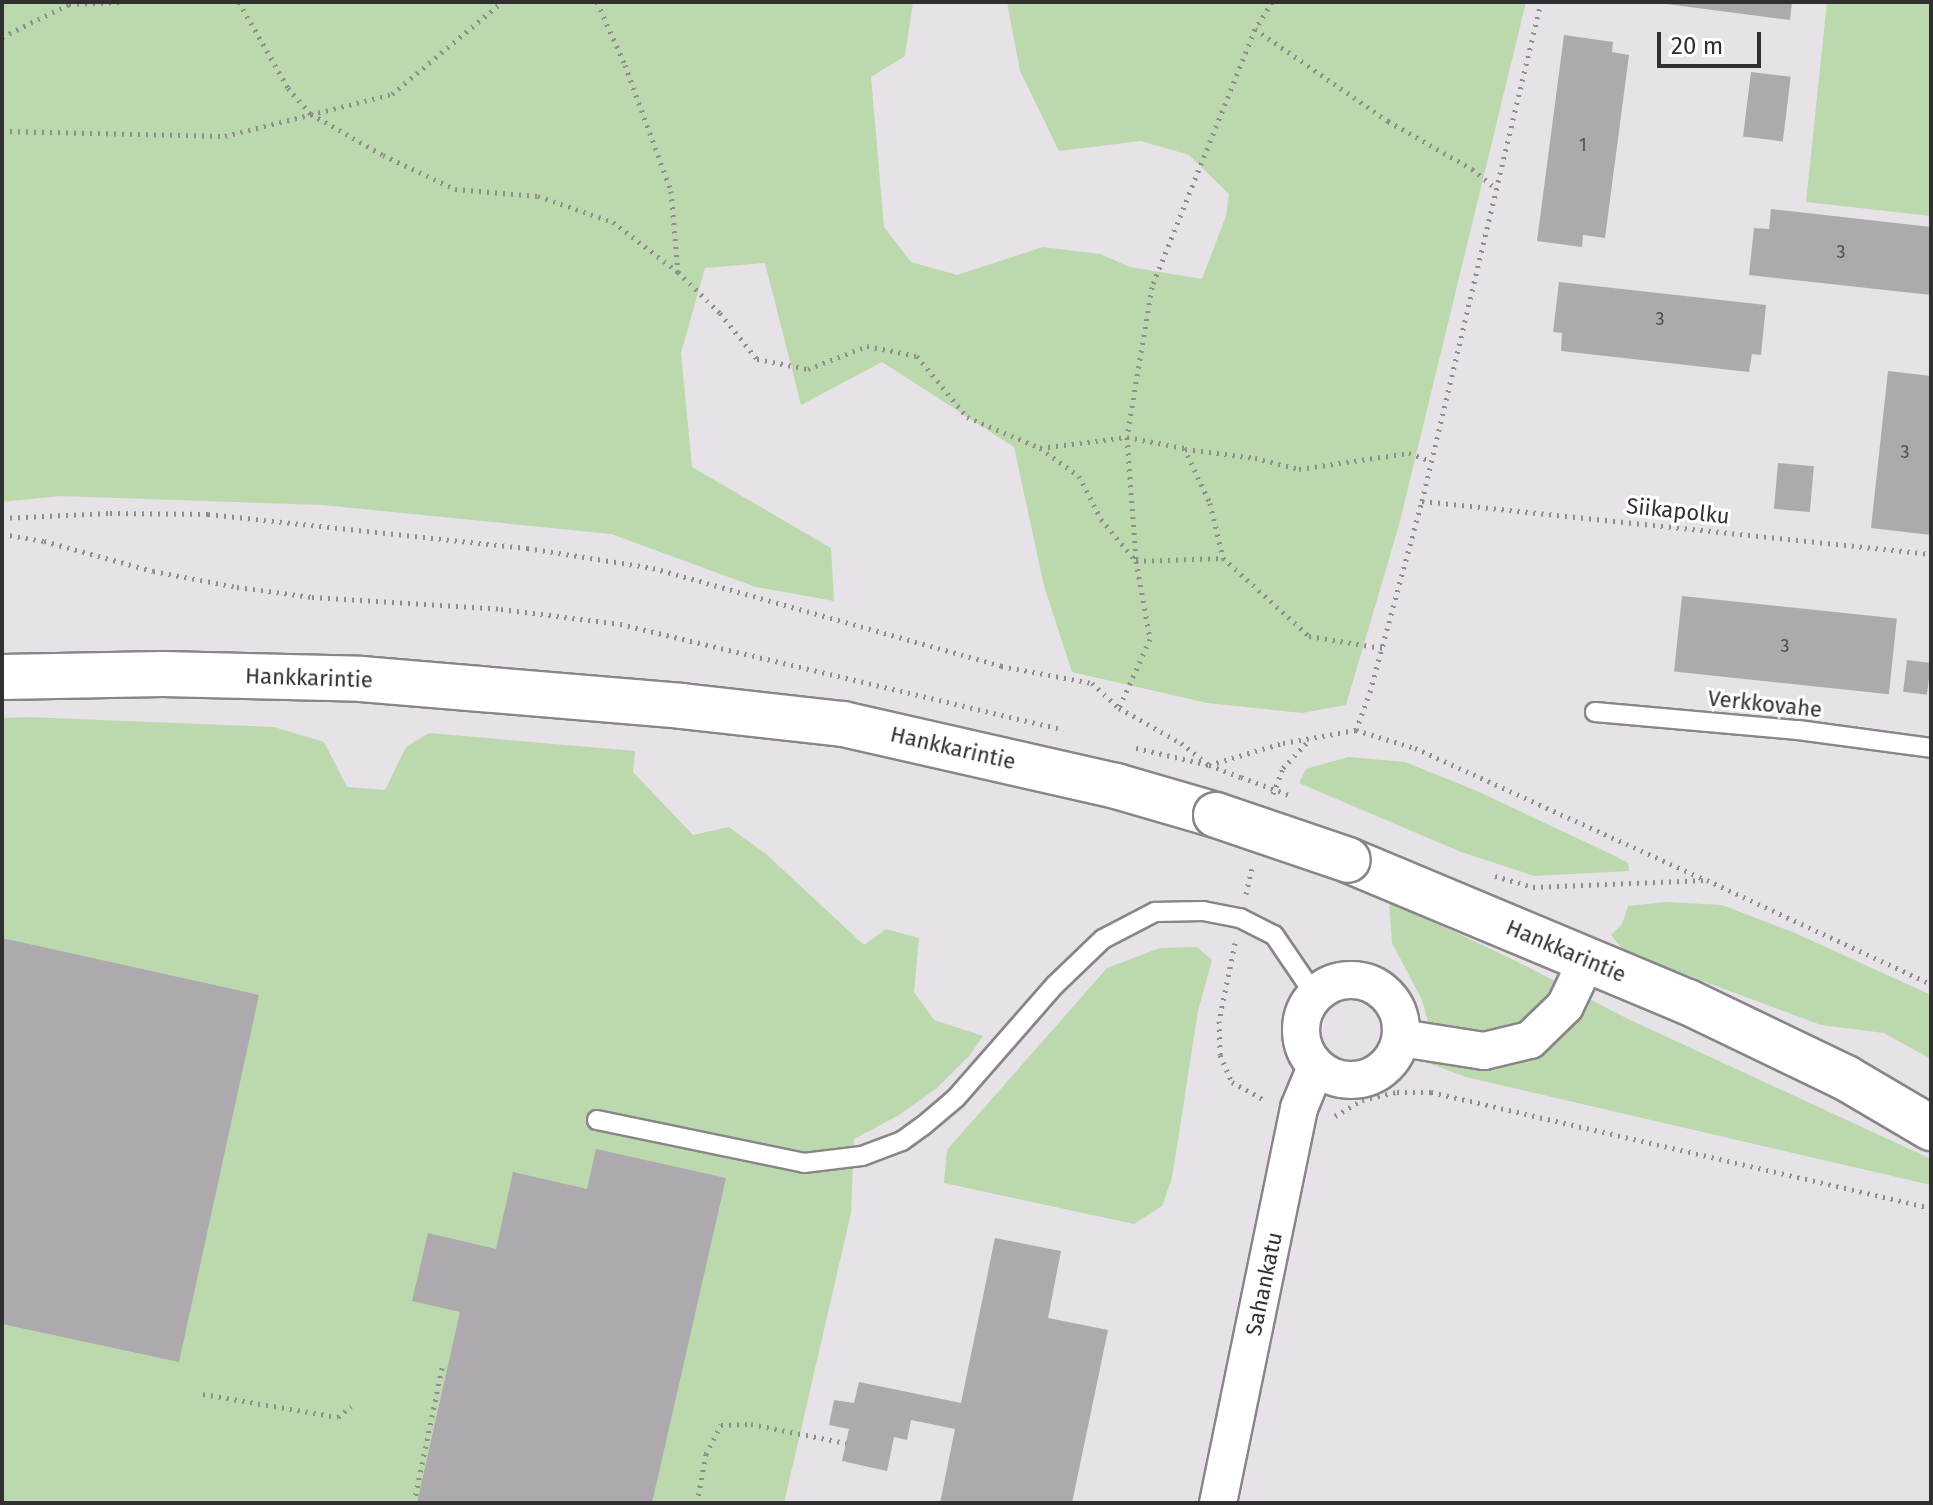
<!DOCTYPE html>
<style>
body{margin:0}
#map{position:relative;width:1933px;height:1505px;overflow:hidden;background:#e6e2e7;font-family:"Fira Sans",sans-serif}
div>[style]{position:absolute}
.green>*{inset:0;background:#bbd9ac}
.building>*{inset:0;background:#aea9ae;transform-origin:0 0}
.path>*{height:5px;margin-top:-2.5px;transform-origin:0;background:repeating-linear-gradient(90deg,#908d90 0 2px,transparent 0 8px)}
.roads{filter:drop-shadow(2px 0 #898589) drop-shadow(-2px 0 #898589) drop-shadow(0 2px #898589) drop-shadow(0 -2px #898589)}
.lane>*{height:18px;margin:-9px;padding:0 9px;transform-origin:9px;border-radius:9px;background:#fff}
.street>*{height:36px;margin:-18px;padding:0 18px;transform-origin:18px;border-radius:18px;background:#fff}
.street>.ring{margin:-18px;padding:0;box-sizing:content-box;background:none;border:36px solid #fff;border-radius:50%}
.secondary>*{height:44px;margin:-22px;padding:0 22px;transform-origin:22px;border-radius:22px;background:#fff}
.path-bridge>*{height:5px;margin-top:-2.5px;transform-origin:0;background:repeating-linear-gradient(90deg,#908d90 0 2px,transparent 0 8px)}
.bridges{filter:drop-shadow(2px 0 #898589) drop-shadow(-2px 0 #898589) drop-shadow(0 2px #898589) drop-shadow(0 -2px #898589)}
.secondary-bridge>*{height:44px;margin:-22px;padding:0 22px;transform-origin:22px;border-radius:22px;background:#fff}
span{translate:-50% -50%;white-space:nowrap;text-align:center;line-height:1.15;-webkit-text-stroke:6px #fff;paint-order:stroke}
.number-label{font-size:18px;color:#504e50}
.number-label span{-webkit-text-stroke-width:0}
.street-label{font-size:22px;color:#312f31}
.frame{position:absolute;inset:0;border:4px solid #312f31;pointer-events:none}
.scale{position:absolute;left:1657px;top:32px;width:104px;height:36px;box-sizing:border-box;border:4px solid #312f31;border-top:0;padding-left:10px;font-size:24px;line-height:28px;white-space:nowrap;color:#312f31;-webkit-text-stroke:6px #fff;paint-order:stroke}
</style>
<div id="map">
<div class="green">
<div style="clip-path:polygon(2px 2px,913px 2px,905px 56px,871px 77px,884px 227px,911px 262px,957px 275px,1043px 247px,1100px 254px,1130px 267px,1202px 279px,1226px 216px,1229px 194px,1189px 155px,1141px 141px,1059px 151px,1020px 71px,1007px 2px,1526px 2px,1399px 525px,1346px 705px,1302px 713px,1207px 703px,1072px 672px,1044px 586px,1014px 447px,882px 362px,801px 405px,765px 263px,705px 268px,681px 353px,692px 467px,831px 548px,834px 601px,756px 587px,611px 534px,323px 505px,60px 496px,2px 502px)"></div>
<div style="clip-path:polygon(1827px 2px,1931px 2px,1931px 216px,1806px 202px)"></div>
<div style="clip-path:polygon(27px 717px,274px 727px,324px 742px,347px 787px,385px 790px,406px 747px,429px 733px,635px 751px,633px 772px,693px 835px,729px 827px,766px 854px,864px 945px,886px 929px,919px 938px,914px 992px,934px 1020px,983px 1036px,969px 1056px,937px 1088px,899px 1115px,854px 1139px,851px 1213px,784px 1503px,2px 1503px,2px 718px)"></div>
<div style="clip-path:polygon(1348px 757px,1405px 762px,1477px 791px,1615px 856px,1628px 863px,1629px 871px,1534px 876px,1461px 852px,1299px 783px,1306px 769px)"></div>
<div style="clip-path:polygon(1389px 901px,1518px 962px,1626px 1018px,1931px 1159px,1931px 1185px,1466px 1077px,1409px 1056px,1432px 1036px,1422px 1000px,1392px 943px)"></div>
<div style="clip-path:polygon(1666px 902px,1722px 905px,1795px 933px,1931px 995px,1931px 1059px,1884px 1033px,1821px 1025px,1625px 952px,1611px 935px,1622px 924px,1628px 906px)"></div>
<div style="clip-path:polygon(1197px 947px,1212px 960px,1198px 1011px,1172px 1178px,1162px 1206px,1134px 1224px,944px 1183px,947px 1150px,1107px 968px,1160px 948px)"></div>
</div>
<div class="building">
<div style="clip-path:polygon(1651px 2px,1792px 2px,1790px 20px)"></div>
<div style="clip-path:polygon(1564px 35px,1613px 42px,1612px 52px,1629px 55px,1605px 238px,1583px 235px,1582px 247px,1537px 241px)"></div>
<div style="left:1751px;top:72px;width:40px;height:65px;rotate:7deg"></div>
<div style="clip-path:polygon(1771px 209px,1931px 227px,1931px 295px,1749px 275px,1754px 228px,1769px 229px)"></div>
<div style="clip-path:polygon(1559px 282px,1766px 305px,1761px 355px,1752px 354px,1749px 372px,1561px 351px,1562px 333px,1553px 332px)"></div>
<div style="clip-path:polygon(1888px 371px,1931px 376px,1931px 535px,1871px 528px)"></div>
<div style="left:1778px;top:463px;width:36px;height:46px;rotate:5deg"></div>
<div style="left:1682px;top:596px;width:216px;height:76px;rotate:6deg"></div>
<div style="left:1907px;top:660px;width:24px;height:32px;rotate:7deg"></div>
<div style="clip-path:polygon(2px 938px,259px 995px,179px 1362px,2px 1324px)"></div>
<div style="clip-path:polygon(596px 1149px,726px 1178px,652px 1503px,417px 1503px,460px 1312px,412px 1301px,428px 1233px,496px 1249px,513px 1172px,587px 1189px)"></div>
<div style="clip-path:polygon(995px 1238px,1061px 1251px,1048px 1318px,1108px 1330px,1072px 1503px,940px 1503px,955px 1429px,911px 1420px,907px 1440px,894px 1437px,887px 1471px,842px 1461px,849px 1429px,829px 1425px,834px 1400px,854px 1403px,859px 1382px,961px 1403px)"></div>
</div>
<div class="path">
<div style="left:239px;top:2px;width:99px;rotate:60.3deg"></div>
<div style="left:288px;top:88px;width:35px;rotate:49deg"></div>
<div style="left:311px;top:114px;width:83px;rotate:29.7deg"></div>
<div style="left:383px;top:155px;width:80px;rotate:25.3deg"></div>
<div style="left:455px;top:189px;width:83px;rotate:4.8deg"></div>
<div style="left:538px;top:196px;width:79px;rotate:19.1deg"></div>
<div style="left:613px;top:222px;width:82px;rotate:37.6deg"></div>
<div style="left:678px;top:272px;width:59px;rotate:44.3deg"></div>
<div style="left:720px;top:313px;width:59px;rotate:51.2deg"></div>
<div style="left:757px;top:359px;width:52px;rotate:11.1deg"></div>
<div style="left:808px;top:369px;width:63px;rotate:-21.3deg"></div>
<div style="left:867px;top:346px;width:51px;rotate:11.3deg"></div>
<div style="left:917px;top:356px;width:79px;rotate:50.7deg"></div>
<div style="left:967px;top:417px;width:79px;rotate:23deg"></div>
<div style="left:1040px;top:448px;width:48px;rotate:35.7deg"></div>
<div style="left:1079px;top:476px;width:48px;rotate:62.9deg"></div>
<div style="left:1101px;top:519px;width:55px;rotate:50.2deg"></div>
<div style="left:1136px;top:561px;width:87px;rotate:-2deg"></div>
<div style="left:1223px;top:558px;width:116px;rotate:42.2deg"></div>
<div style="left:1309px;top:636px;width:74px;rotate:9.3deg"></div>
<div style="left:597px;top:2px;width:69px;rotate:66deg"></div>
<div style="left:625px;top:65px;width:134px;rotate:69.9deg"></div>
<div style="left:671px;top:191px;width:81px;rotate:85.1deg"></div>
<div style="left:1272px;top:2px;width:32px;rotate:122deg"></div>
<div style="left:1255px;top:29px;width:278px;rotate:111.8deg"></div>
<div style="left:1152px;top:287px;width:152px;rotate:99.5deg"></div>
<div style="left:1127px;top:437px;width:124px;rotate:85.8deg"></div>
<div style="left:1136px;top:561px;width:79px;rotate:79.8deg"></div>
<div style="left:1150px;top:639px;width:76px;rotate:114.2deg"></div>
<div style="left:1119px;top:708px;width:71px;rotate:29.4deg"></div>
<div style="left:1181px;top:743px;width:36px;rotate:38deg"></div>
<div style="left:1209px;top:765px;width:77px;rotate:-16.6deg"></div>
<div style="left:1283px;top:743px;width:74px;rotate:-10.1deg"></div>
<div style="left:1356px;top:730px;width:40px;rotate:-69.8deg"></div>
<div style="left:1370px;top:692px;width:198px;rotate:-74.8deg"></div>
<div style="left:1422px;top:501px;width:513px;rotate:-76.59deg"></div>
<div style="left:1255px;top:29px;width:162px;rotate:34.7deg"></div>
<div style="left:1388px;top:121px;width:97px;rotate:29.7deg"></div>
<div style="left:1472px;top:169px;width:32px;rotate:39deg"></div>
<div style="left:2px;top:37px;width:75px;rotate:-26.2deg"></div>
<div style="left:69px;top:4px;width:51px;rotate:-2.2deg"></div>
<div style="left:2px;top:131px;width:223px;rotate:1.3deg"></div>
<div style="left:225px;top:136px;width:172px;rotate:-14.1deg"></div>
<div style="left:392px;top:94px;width:143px;rotate:-39.9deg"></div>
<div style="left:1040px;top:448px;width:88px;rotate:-7.2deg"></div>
<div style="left:1127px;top:437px;width:58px;rotate:10.9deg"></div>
<div style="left:1184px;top:448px;width:61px;rotate:64.7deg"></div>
<div style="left:1210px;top:503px;width:57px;rotate:76.7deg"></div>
<div style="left:1185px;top:449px;width:71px;rotate:7.3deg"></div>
<div style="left:1255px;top:458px;width:45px;rotate:14deg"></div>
<div style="left:1299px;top:469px;width:111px;rotate:-8.3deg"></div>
<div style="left:1409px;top:453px;width:23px;rotate:20deg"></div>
<div style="left:1422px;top:501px;width:512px;rotate:5.94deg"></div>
<div style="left:2px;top:518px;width:108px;rotate:-2.7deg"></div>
<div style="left:110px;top:513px;width:98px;rotate:0.6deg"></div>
<div style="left:208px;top:514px;width:321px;rotate:6.1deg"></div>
<div style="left:527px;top:548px;width:128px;rotate:9deg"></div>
<div style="left:653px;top:568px;width:362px;rotate:15.7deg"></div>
<div style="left:1001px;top:666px;width:93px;rotate:10.6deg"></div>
<div style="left:1092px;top:683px;width:37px;rotate:43deg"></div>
<div style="left:2px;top:534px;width:43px;rotate:9.5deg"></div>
<div style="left:44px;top:541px;width:113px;rotate:15.4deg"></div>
<div style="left:153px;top:571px;width:86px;rotate:10.8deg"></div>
<div style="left:237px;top:587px;width:76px;rotate:7.6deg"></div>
<div style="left:312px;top:597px;width:189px;rotate:3.6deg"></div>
<div style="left:501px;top:609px;width:120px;rotate:7.2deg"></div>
<div style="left:620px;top:624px;width:456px;rotate:13.4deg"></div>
<div style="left:1356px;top:730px;width:62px;rotate:17deg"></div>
<div style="left:1415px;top:748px;width:317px;rotate:24.4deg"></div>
<div style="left:1136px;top:748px;width:75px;rotate:13.1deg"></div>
<div style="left:1209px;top:765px;width:34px;rotate:21deg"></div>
<div style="left:1273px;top:794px;width:28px;rotate:-69deg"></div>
<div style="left:1283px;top:768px;width:38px;rotate:-47deg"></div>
<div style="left:1495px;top:876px;width:40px;rotate:16deg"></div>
<div style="left:1533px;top:887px;width:174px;rotate:-2.3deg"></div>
<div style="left:1707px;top:880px;width:247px;rotate:24.9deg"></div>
<div style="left:1246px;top:894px;width:26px;rotate:-77deg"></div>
<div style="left:1235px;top:943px;width:80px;rotate:101.6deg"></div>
<div style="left:1219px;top:1021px;width:34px;rotate:88deg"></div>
<div style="left:1220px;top:1055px;width:30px;rotate:66deg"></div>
<div style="left:1232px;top:1082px;width:38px;rotate:29deg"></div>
<div style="left:1335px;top:1116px;width:31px;rotate:-31deg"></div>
<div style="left:1362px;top:1100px;width:36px;rotate:-13deg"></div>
<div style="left:1397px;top:1092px;width:34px"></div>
<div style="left:1431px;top:1092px;width:513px;rotate:13.06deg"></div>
<div style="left:203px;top:1394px;width:137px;rotate:9.7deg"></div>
<div style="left:338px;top:1417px;width:17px;rotate:-40deg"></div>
<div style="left:414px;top:1503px;width:138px;rotate:-78.3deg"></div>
<div style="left:697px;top:1503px;width:50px;rotate:-79.6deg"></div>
<div style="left:706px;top:1454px;width:33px;rotate:-63deg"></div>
<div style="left:721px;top:1425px;width:30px;rotate:-2deg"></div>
<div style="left:751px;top:1424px;width:97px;rotate:11.3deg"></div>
</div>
<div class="roads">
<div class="lane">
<div style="left:1595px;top:712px;width:204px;rotate:5.1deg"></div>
<div style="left:1798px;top:730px;width:134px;rotate:7.7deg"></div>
<div style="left:597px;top:1120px;width:211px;rotate:11.7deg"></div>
<div style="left:804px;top:1163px;width:58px;rotate:-6.9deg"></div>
<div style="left:862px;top:1156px;width:43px;rotate:-20.6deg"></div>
<div style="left:902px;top:1141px;width:26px;rotate:-36deg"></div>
<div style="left:923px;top:1126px;width:43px;rotate:-40.3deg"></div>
<div style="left:956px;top:1098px;width:150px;rotate:-48.8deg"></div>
<div style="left:1055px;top:985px;width:66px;rotate:-43.8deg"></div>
<div style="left:1103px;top:939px;width:59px;rotate:-27.4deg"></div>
<div style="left:1155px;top:912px;width:48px;rotate:-1.2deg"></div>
<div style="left:1203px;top:911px;width:38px;rotate:11deg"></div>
<div style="left:1240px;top:918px;width:38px;rotate:27deg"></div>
<div style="left:1274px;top:935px;width:73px;rotate:55.7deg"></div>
</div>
<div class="street">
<div class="ring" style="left:1301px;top:980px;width:64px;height:64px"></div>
<div style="left:1401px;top:1038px;width:84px;rotate:8.9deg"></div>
<div style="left:1484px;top:1051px;width:47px;rotate:-13.4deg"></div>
<div style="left:1530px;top:1040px;width:49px;rotate:-44.2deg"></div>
<div style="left:1565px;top:1006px;width:51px;rotate:-64.4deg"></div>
<div style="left:1218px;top:1503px;width:403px;rotate:-78.4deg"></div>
<div style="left:1299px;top:1108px;width:44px;rotate:-67.5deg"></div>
</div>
<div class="secondary">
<div style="left:2px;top:677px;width:161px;rotate:-1.1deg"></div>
<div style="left:163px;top:674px;width:198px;rotate:1.4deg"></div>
<div style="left:361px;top:679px;width:322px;rotate:4.8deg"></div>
<div style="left:682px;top:706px;width:162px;rotate:6.4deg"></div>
<div style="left:843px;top:724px;width:280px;rotate:12.8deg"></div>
<div style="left:1116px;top:786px;width:104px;rotate:16.2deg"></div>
<div style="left:1348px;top:860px;width:368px;rotate:22.7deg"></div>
<div style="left:1688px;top:1002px;width:175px;rotate:25.7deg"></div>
<div style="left:1846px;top:1078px;width:99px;rotate:30.5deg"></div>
</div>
</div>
<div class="path-bridge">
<div style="left:1241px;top:777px;width:51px;rotate:20.6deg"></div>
</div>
<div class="bridges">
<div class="secondary-bridge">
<div style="left:1216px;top:815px;width:139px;rotate:18.8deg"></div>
</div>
</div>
<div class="number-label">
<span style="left:1583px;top:145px">1</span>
<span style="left:1841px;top:252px">3</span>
<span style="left:1660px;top:319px">3</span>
<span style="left:1905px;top:452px">3</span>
<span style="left:1785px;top:646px">3</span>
</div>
<div class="street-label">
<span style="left:1678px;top:511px;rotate:6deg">Siikapolku</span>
<span style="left:309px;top:678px;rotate:2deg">Hankkarintie</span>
<span style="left:1765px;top:704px;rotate:6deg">Verkkovahe</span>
<span style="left:953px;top:748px;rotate:13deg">Hankkarintie</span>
<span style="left:1566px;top:951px;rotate:23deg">Hankkarintie</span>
<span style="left:1264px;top:1284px;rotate:-78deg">Sahankatu</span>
</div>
<div class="frame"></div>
<div class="scale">20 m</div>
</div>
